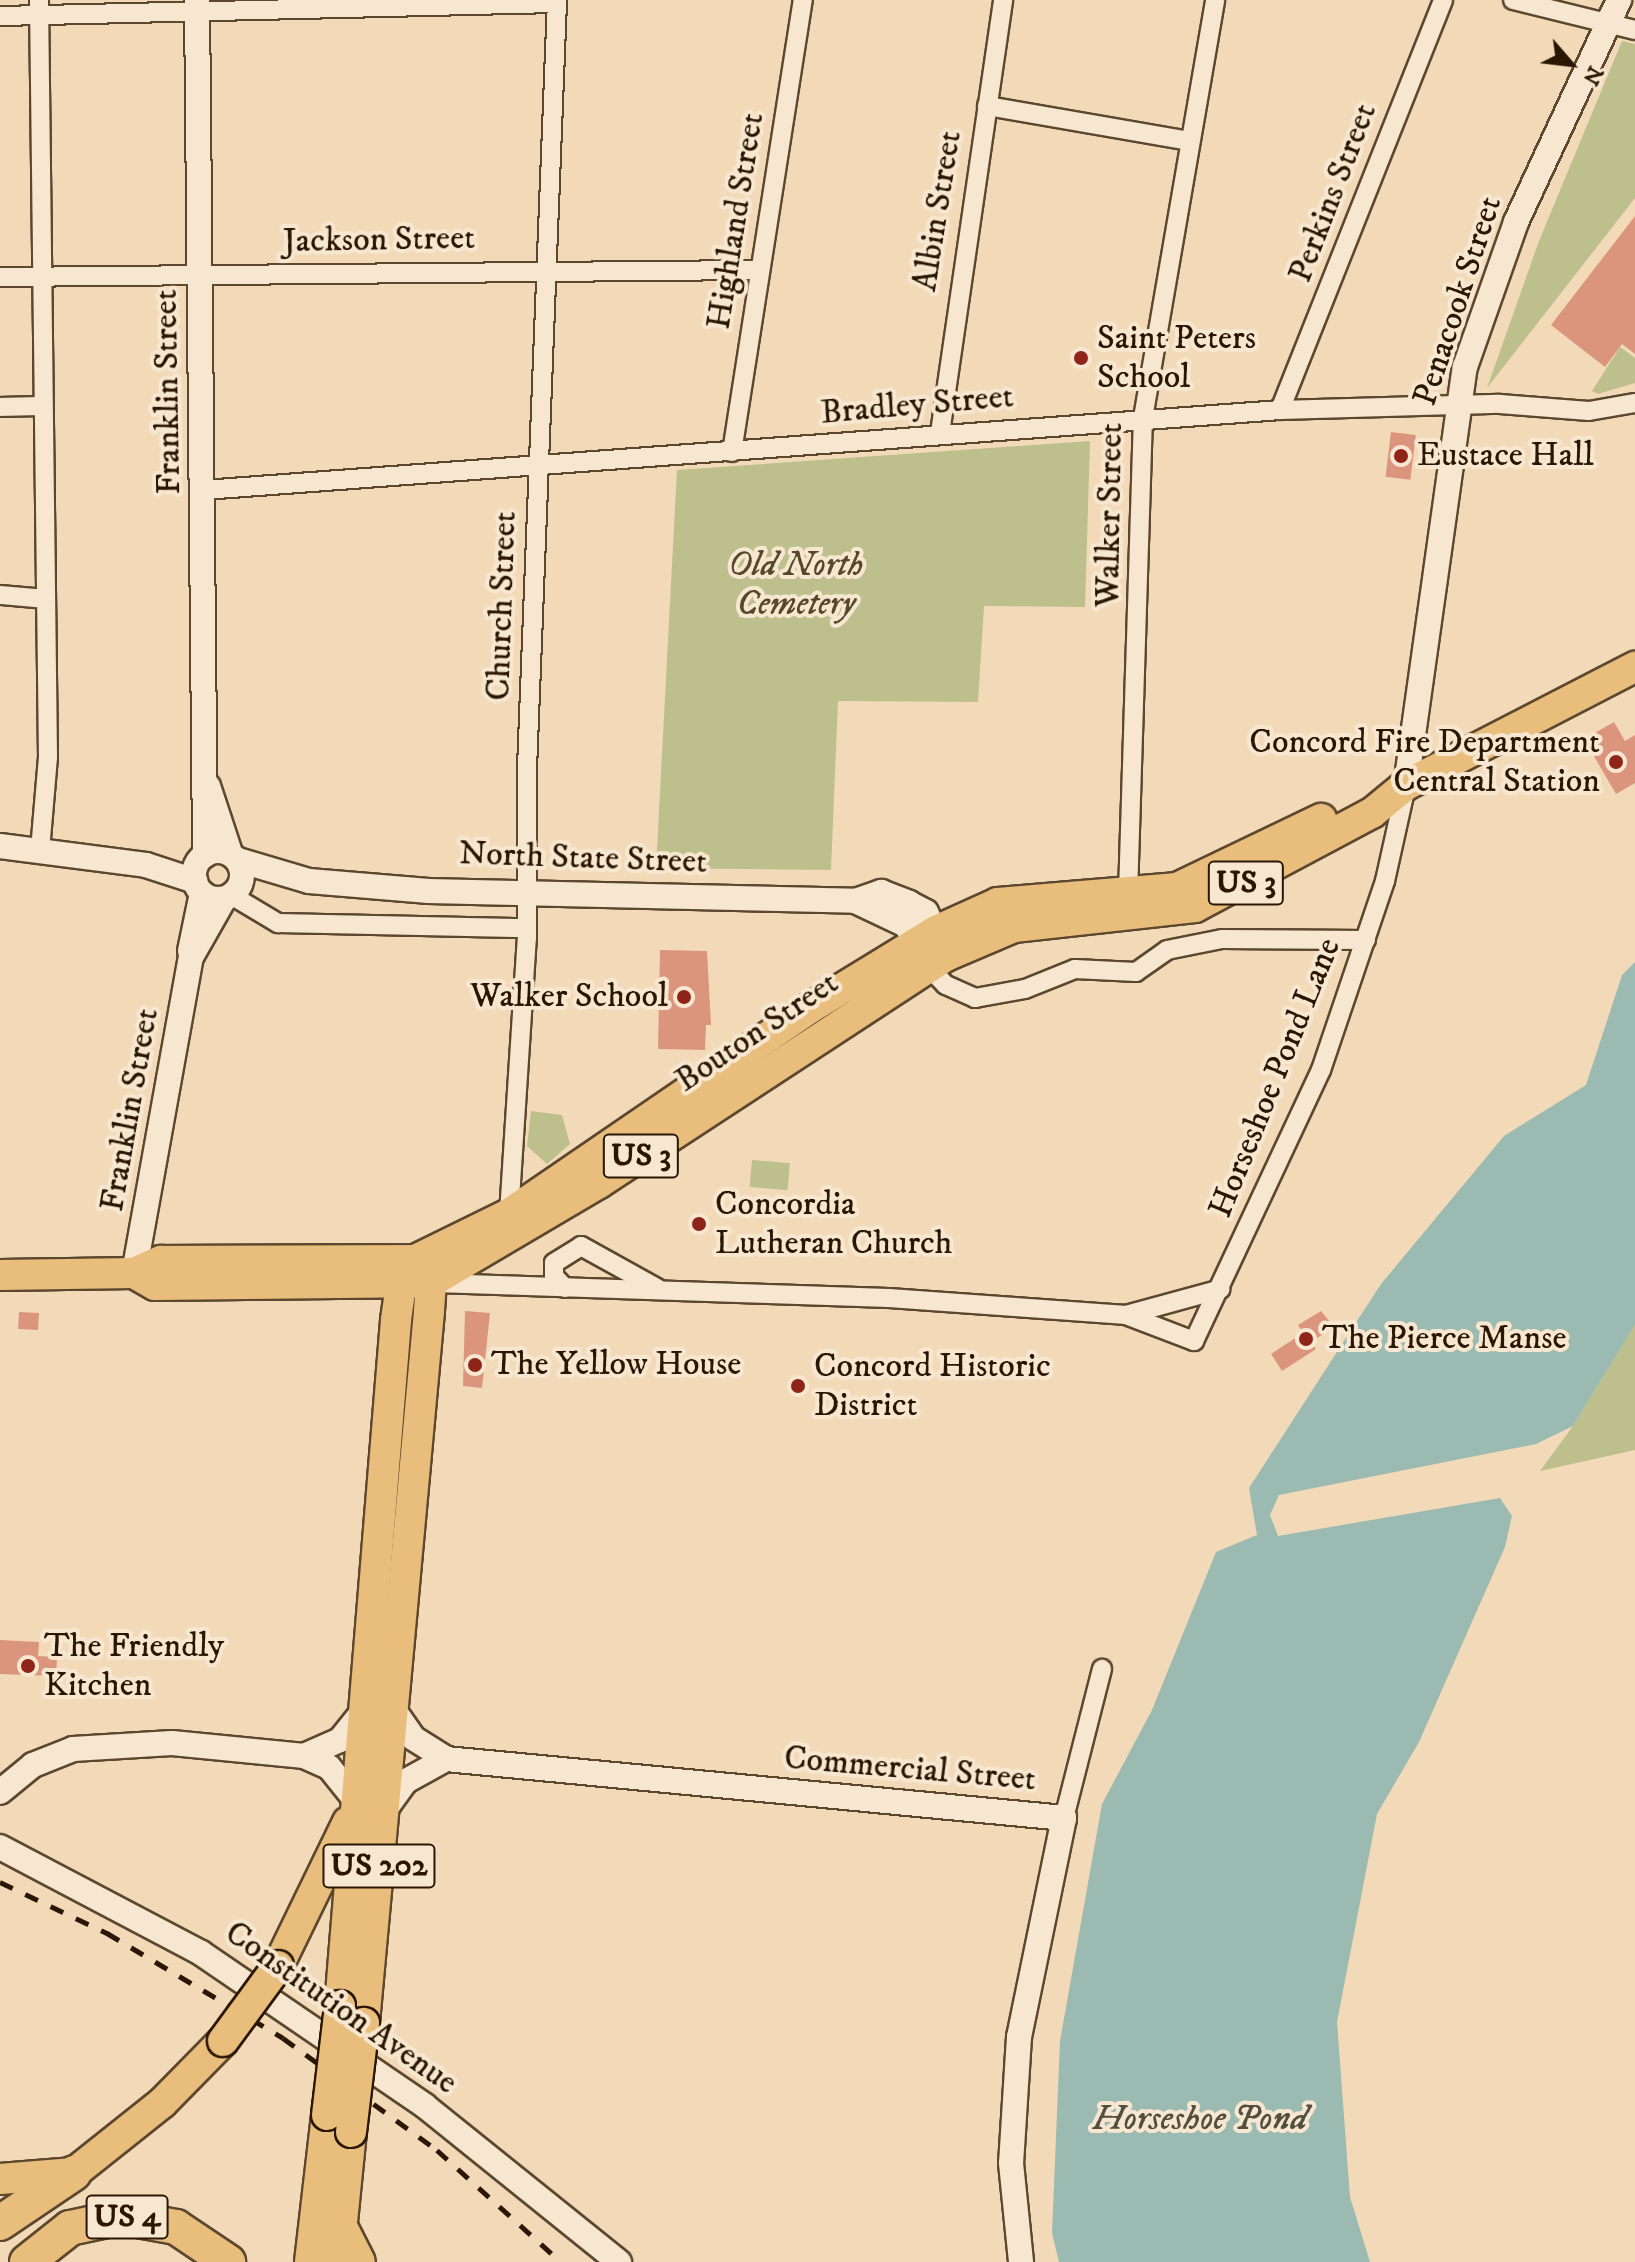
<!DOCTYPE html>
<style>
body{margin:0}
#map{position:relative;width:1635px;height:2262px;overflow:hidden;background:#f2dab8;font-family:"IM FELL DW Pica",serif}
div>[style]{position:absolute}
.green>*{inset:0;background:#bdbf8d;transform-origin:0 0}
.water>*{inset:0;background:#9bbab1}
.building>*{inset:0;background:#dc957d;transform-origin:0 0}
.roads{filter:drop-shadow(2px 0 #5c472f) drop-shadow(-2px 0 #5c472f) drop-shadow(0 2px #5c472f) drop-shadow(0 -2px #5c472f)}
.minor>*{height:18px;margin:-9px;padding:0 9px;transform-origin:9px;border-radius:9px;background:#f7e7d1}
.tertiary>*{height:24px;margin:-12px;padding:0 12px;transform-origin:12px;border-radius:12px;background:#f7e7d1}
.tertiary>.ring{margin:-12px;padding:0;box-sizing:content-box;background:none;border:24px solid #f7e7d1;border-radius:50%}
.primary>*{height:30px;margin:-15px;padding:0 15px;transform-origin:15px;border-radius:15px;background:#e9bd7c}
.motorway>*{height:34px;margin:-17px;padding:0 17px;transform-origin:17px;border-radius:17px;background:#e9bd7c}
.rail>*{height:5px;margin-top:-2.5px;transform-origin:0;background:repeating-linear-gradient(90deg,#2a1601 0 14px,transparent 0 28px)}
.bridges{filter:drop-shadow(2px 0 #2a1601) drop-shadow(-2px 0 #2a1601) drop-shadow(0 2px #2a1601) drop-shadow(0 -2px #2a1601)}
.primary-bridge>*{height:30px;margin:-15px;padding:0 15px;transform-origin:15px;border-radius:15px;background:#e9bd7c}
.dots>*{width:22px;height:22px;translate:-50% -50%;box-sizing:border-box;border:4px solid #f7e7d1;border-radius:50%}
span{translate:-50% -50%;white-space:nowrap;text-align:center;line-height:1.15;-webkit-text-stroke:8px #f7e7d1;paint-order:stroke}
.shield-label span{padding:2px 6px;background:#f7e7d1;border:2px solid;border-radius:6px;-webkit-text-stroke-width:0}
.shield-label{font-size:32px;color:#2a1601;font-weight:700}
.street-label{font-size:34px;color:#2a1601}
.poi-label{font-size:34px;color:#2a1601}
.left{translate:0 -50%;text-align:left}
.right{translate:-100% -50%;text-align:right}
.park-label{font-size:34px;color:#56492b;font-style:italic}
.water-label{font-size:36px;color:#524f3f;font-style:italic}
.north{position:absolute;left:1531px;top:24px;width:80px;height:80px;-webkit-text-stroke:6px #f7e7d1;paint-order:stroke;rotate:118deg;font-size:22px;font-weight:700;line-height:32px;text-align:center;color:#2a1601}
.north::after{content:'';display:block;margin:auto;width:28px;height:36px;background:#2a1601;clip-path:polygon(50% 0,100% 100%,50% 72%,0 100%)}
</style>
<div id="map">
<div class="green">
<div style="clip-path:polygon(1622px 41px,1635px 44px,1635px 198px,1487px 388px,1539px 241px)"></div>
<div style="clip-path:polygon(1620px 347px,1635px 358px,1635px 383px,1598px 394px,1592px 391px)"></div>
<div style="clip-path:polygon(1090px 441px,1085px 607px,984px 606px,978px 702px,838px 701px,831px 870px,656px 868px,677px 470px)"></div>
<div style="clip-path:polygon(531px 1111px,562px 1115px,570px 1144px,547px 1164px,527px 1146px)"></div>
<div style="left:752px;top:1160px;width:38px;height:27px;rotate:5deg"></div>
<div style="clip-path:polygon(1635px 1325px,1635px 1450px,1540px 1471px,1573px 1426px)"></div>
</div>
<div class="water">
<div style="clip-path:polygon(1635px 962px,1635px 1325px,1573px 1426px,1536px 1444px,1279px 1495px,1270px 1515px,1278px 1536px,1500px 1498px,1512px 1516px,1505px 1547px,1419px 1742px,1377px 1814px,1337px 2022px,1350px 2197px,1370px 2262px,1059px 2262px,1052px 2233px,1060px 2041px,1102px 1804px,1152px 1710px,1216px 1552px,1257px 1535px,1249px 1488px,1381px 1284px,1504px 1136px,1586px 1085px,1622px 975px)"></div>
</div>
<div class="building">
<div style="clip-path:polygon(1635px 216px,1635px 354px,1622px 344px,1605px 367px,1551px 325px)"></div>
<div style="left:1391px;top:432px;width:25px;height:45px;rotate:7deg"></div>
<div style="clip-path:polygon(1614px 722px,1625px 741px,1635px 735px,1635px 783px,1616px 794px,1584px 739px)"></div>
<div style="clip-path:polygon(660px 950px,707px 951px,711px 1025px,706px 1025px,705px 1050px,658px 1049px)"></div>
<div style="clip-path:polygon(465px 1311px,490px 1313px,482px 1388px,463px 1386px)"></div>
<div style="clip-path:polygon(1321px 1311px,1334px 1327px,1311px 1342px,1316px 1349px,1282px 1371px,1271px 1354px,1303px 1333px,1298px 1325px)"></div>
<div style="left:19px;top:1312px;width:20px;height:17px;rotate:3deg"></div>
<div style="clip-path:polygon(0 1640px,39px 1642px,38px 1656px,57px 1657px,56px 1676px,0 1674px)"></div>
</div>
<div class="roads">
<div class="minor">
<div style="left:39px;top:0;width:757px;rotate:89.32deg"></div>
<div style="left:48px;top:757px;width:93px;rotate:94.9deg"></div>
<div style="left:1513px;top:0;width:126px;rotate:13.8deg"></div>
<div style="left:0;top:16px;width:556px;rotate:-1.34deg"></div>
<div style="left:987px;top:106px;width:206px;rotate:9.8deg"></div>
<div style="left:0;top:277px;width:760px;rotate:-0.53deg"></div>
<div style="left:0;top:407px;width:43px;rotate:-1.3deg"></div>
<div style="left:1280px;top:410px;width:441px;rotate:-68.3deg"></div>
<div style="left:940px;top:433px;width:438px;rotate:-81.7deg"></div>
<div style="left:732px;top:452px;width:458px;rotate:-81.1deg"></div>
<div style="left:204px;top:490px;width:1079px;rotate:-4.25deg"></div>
<div style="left:1280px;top:410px;width:220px;rotate:-1.6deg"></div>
<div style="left:1500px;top:404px;width:89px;rotate:4.5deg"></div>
<div style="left:1589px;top:411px;width:47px;rotate:-9.9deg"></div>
<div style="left:0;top:595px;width:46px;rotate:5deg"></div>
<div style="left:1128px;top:894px;width:476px;rotate:-88.2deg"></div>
<div style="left:1143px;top:418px;width:424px;rotate:-80.2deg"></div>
<div style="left:231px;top:895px;width:55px;rotate:30.8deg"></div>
<div style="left:278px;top:923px;width:249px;rotate:1.2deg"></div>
<div style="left:928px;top:966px;width:26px;rotate:47deg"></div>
<div style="left:946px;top:985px;width:32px;rotate:24deg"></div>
<div style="left:975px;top:998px;width:51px;rotate:-10.2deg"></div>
<div style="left:1025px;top:989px;width:54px;rotate:-21.8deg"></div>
<div style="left:1075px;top:969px;width:61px;rotate:2.8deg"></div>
<div style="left:1136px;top:972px;width:38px;rotate:-35deg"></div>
<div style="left:1167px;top:950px;width:56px;rotate:-11.3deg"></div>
<div style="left:1222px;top:939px;width:144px;rotate:0.4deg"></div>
<div style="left:509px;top:1214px;width:277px;rotate:-86.3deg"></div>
<div style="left:527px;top:938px;width:170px;rotate:-90deg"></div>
<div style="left:527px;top:768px;width:769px;rotate:-87.76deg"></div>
<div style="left:436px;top:1283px;width:453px;rotate:1.9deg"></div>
<div style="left:889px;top:1298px;width:238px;rotate:4.1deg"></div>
<div style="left:1126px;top:1315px;width:98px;rotate:-15.3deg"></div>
<div style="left:565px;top:1288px;width:16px;rotate:-133deg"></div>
<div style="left:554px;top:1276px;width:13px;rotate:-90deg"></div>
<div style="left:554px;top:1263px;width:32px;rotate:-32deg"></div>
<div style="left:581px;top:1246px;width:87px;rotate:28.9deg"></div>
<div style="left:1126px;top:1315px;width:73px;rotate:20.9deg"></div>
<div style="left:1194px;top:1341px;width:299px;rotate:-64.9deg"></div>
<div style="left:1321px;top:1070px;width:200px;rotate:-71.3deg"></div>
<div style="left:1385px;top:881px;width:97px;rotate:-77.5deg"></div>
<div style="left:1064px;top:1818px;width:154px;rotate:-75.7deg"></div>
</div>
<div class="tertiary">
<div style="left:197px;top:0;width:855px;rotate:89.46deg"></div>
<div style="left:1406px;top:785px;width:422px;rotate:-82deg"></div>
<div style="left:1465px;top:367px;width:154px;rotate:-70.6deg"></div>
<div style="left:1516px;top:222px;width:245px;rotate:-65.1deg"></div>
<div style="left:208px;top:786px;width:71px;rotate:71.8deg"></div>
<div style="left:0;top:846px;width:147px;rotate:7.4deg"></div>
<div style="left:146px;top:865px;width:52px;rotate:18.1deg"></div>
<div class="ring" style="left:194px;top:851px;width:24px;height:24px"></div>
<div style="left:238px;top:860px;width:74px;rotate:16.5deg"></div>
<div style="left:309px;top:881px;width:120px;rotate:4.8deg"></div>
<div style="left:429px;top:891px;width:426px;rotate:1.3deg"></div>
<div style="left:855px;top:901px;width:56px;rotate:25.2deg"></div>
<div style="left:906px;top:925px;width:36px;rotate:60deg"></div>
<div style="left:855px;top:901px;width:28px;rotate:-19deg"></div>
<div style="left:881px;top:892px;width:30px;rotate:21deg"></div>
<div style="left:909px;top:903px;width:19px;rotate:28deg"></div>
<div style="left:926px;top:912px;width:40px;rotate:65deg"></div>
<div style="left:190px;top:951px;width:59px;rotate:-78.3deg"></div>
<div style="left:134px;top:1273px;width:321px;rotate:-79.8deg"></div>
<div style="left:191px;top:957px;width:67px;rotate:-60.4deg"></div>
<div style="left:393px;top:1709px;width:35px;rotate:55deg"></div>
<div style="left:413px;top:1738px;width:39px;rotate:32deg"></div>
<div style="left:446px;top:1759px;width:621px;rotate:5.45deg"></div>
<div style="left:1064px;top:1818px;width:224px;rotate:101.6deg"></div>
<div style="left:1019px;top:2037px;width:126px;rotate:93.6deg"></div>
<div style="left:1011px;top:2163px;width:100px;rotate:84.2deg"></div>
<div style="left:304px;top:1756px;width:39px;rotate:-24deg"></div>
<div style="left:340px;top:1740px;width:40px;rotate:-51deg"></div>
<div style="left:0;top:1792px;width:43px;rotate:-39.3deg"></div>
<div style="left:33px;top:1765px;width:43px;rotate:-21.8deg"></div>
<div style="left:73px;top:1749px;width:99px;rotate:-3.5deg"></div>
<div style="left:172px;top:1743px;width:133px;rotate:5.6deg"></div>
<div style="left:304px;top:1756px;width:27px;rotate:24deg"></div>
<div style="left:329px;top:1767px;width:45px;rotate:51.3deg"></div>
<div style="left:384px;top:1811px;width:37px;rotate:-54deg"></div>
<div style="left:406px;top:1781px;width:46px;rotate:-28.8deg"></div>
<div style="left:0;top:1847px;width:227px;rotate:27.8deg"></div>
<div style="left:201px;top:1953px;width:271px;rotate:34.3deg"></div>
<div style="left:425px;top:2106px;width:249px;rotate:38.8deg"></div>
</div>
<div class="primary">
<div style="left:134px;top:1273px;width:24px;rotate:30deg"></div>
<div style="left:155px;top:1285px;width:276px;rotate:-0.6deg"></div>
<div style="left:431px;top:1282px;width:195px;rotate:-30.5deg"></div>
<div style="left:599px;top:1183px;width:415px;rotate:-33.2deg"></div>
<div style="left:946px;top:956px;width:74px;rotate:-23.1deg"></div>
<div style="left:1014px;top:927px;width:182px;rotate:-6.3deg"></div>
<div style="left:1195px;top:907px;width:200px;rotate:-28deg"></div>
<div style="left:1372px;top:813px;width:44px;rotate:-39.5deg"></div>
<div style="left:1406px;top:785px;width:258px;rotate:-27.3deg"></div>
<div style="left:0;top:1275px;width:134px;rotate:-0.9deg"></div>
<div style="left:134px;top:1273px;width:30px;rotate:-24deg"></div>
<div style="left:161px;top:1261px;width:254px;rotate:-0.2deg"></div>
<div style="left:415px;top:1260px;width:105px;rotate:-26.1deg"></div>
<div style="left:509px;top:1214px;width:365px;rotate:-34.4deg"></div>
<div style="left:810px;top:1008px;width:148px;rotate:-31.4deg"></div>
<div style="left:936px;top:931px;width:68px;rotate:-24.3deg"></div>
<div style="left:998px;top:903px;width:180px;rotate:-4.8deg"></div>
<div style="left:1177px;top:888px;width:160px;rotate:-25.6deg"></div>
<div style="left:278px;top:1966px;width:160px;rotate:-64.1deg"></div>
<div style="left:340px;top:2006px;width:688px;rotate:-85.33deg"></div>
<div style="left:396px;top:1320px;width:35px;rotate:-82deg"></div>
<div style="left:401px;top:1285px;width:18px;rotate:-61deg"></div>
<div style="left:364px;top:2023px;width:715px;rotate:-84.78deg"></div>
<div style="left:429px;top:1311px;width:29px;rotate:-86deg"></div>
<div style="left:431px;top:1282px;width:17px;rotate:-126deg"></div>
<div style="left:0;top:2179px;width:74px;rotate:-4.6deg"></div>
<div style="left:74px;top:2173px;width:112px;rotate:-38.5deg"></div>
<div style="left:162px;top:2103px;width:87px;rotate:-45.5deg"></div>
<div style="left:310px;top:2262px;width:148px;rotate:-83.4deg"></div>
<div style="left:338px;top:2262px;width:131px;rotate:-84.3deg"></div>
</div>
<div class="motorway">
<div style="left:0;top:2223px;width:89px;rotate:-34deg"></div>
<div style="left:341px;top:2229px;width:37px;rotate:63deg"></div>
<div style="left:27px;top:2262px;width:55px;rotate:-38.3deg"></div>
<div style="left:70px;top:2228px;width:52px;rotate:-12.2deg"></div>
<div style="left:121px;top:2217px;width:56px;rotate:10.3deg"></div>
<div style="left:176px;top:2227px;width:63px;rotate:33.9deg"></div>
</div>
</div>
<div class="rail">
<div style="left:0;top:1882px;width:119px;rotate:25.5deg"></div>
<div style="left:107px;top:1933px;width:205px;rotate:30.8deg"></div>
<div style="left:283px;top:2038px;width:190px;rotate:36deg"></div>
<div style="left:437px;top:2150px;width:167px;rotate:42.1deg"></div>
</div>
<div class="bridges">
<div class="primary-bridge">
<div style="left:223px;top:2041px;width:93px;rotate:-53.7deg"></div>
<div style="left:327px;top:2115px;width:110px;rotate:-83.2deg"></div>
<div style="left:351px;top:2132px;width:110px;rotate:-83.2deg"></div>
</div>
</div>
<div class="dots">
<div style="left:1081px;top:358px;background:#8f2418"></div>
<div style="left:1401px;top:456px;background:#8f2418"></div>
<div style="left:1616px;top:762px;background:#8f2418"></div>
<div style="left:684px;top:997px;background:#8f2418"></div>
<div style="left:699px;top:1224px;background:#8f2418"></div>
<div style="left:1306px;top:1339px;background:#8f2418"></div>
<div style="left:475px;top:1365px;background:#8f2418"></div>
<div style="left:798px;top:1386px;background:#8f2418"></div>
<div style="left:28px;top:1666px;background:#8f2418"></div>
</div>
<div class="shield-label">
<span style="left:1246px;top:883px">US 3</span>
<span style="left:641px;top:1156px">US 3</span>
<span style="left:379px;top:1866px">US 202</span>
<span style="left:127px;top:2217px">US 4</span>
</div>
<div class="street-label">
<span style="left:1333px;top:193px;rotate:-69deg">Perkins Street</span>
<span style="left:938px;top:211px;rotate:-81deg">Albin Street</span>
<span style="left:736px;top:221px;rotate:-81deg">Highland Street</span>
<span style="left:379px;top:240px;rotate:-1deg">Jackson Street</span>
<span style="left:1458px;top:301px;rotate:-72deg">Penacook Street</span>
<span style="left:168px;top:392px;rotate:-91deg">Franklin Street</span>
<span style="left:917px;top:405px;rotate:-5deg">Bradley Street</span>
<span style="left:1110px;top:515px;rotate:-89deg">Walker Street</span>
<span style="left:502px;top:606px;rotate:-88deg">Church Street</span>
<span style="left:583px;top:858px;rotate:2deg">North State Street</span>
<span style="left:757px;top:1032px;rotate:-34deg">Bouton Street</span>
<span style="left:1275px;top:1078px;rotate:-68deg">Horseshoe Pond Lane</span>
<span style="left:130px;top:1110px;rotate:-80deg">Franklin Street</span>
<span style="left:910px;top:1769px;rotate:5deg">Commercial Street</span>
<span style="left:341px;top:2008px;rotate:35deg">Constitution Avenue</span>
</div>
<div class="poi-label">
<span class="left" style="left:1097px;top:358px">Saint Peters<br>School</span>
<span class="left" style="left:1417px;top:456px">Eustace Hall</span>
<span class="right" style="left:1600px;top:762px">Concord Fire Department<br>Central Station</span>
<span class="right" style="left:668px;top:997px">Walker School</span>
<span class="left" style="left:715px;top:1224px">Concordia<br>Lutheran Church</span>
<span class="left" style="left:1322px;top:1339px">The Pierce Manse</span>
<span class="left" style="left:491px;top:1365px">The Yellow House</span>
<span class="left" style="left:814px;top:1386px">Concord Historic<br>District</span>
<span class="left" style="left:44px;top:1666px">The Friendly<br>Kitchen</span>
</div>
<div class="park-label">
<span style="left:796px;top:585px">Old North<br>Cemetery</span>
</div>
<div class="water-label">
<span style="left:1200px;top:2119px">Horseshoe Pond</span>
</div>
<div class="north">N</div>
</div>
